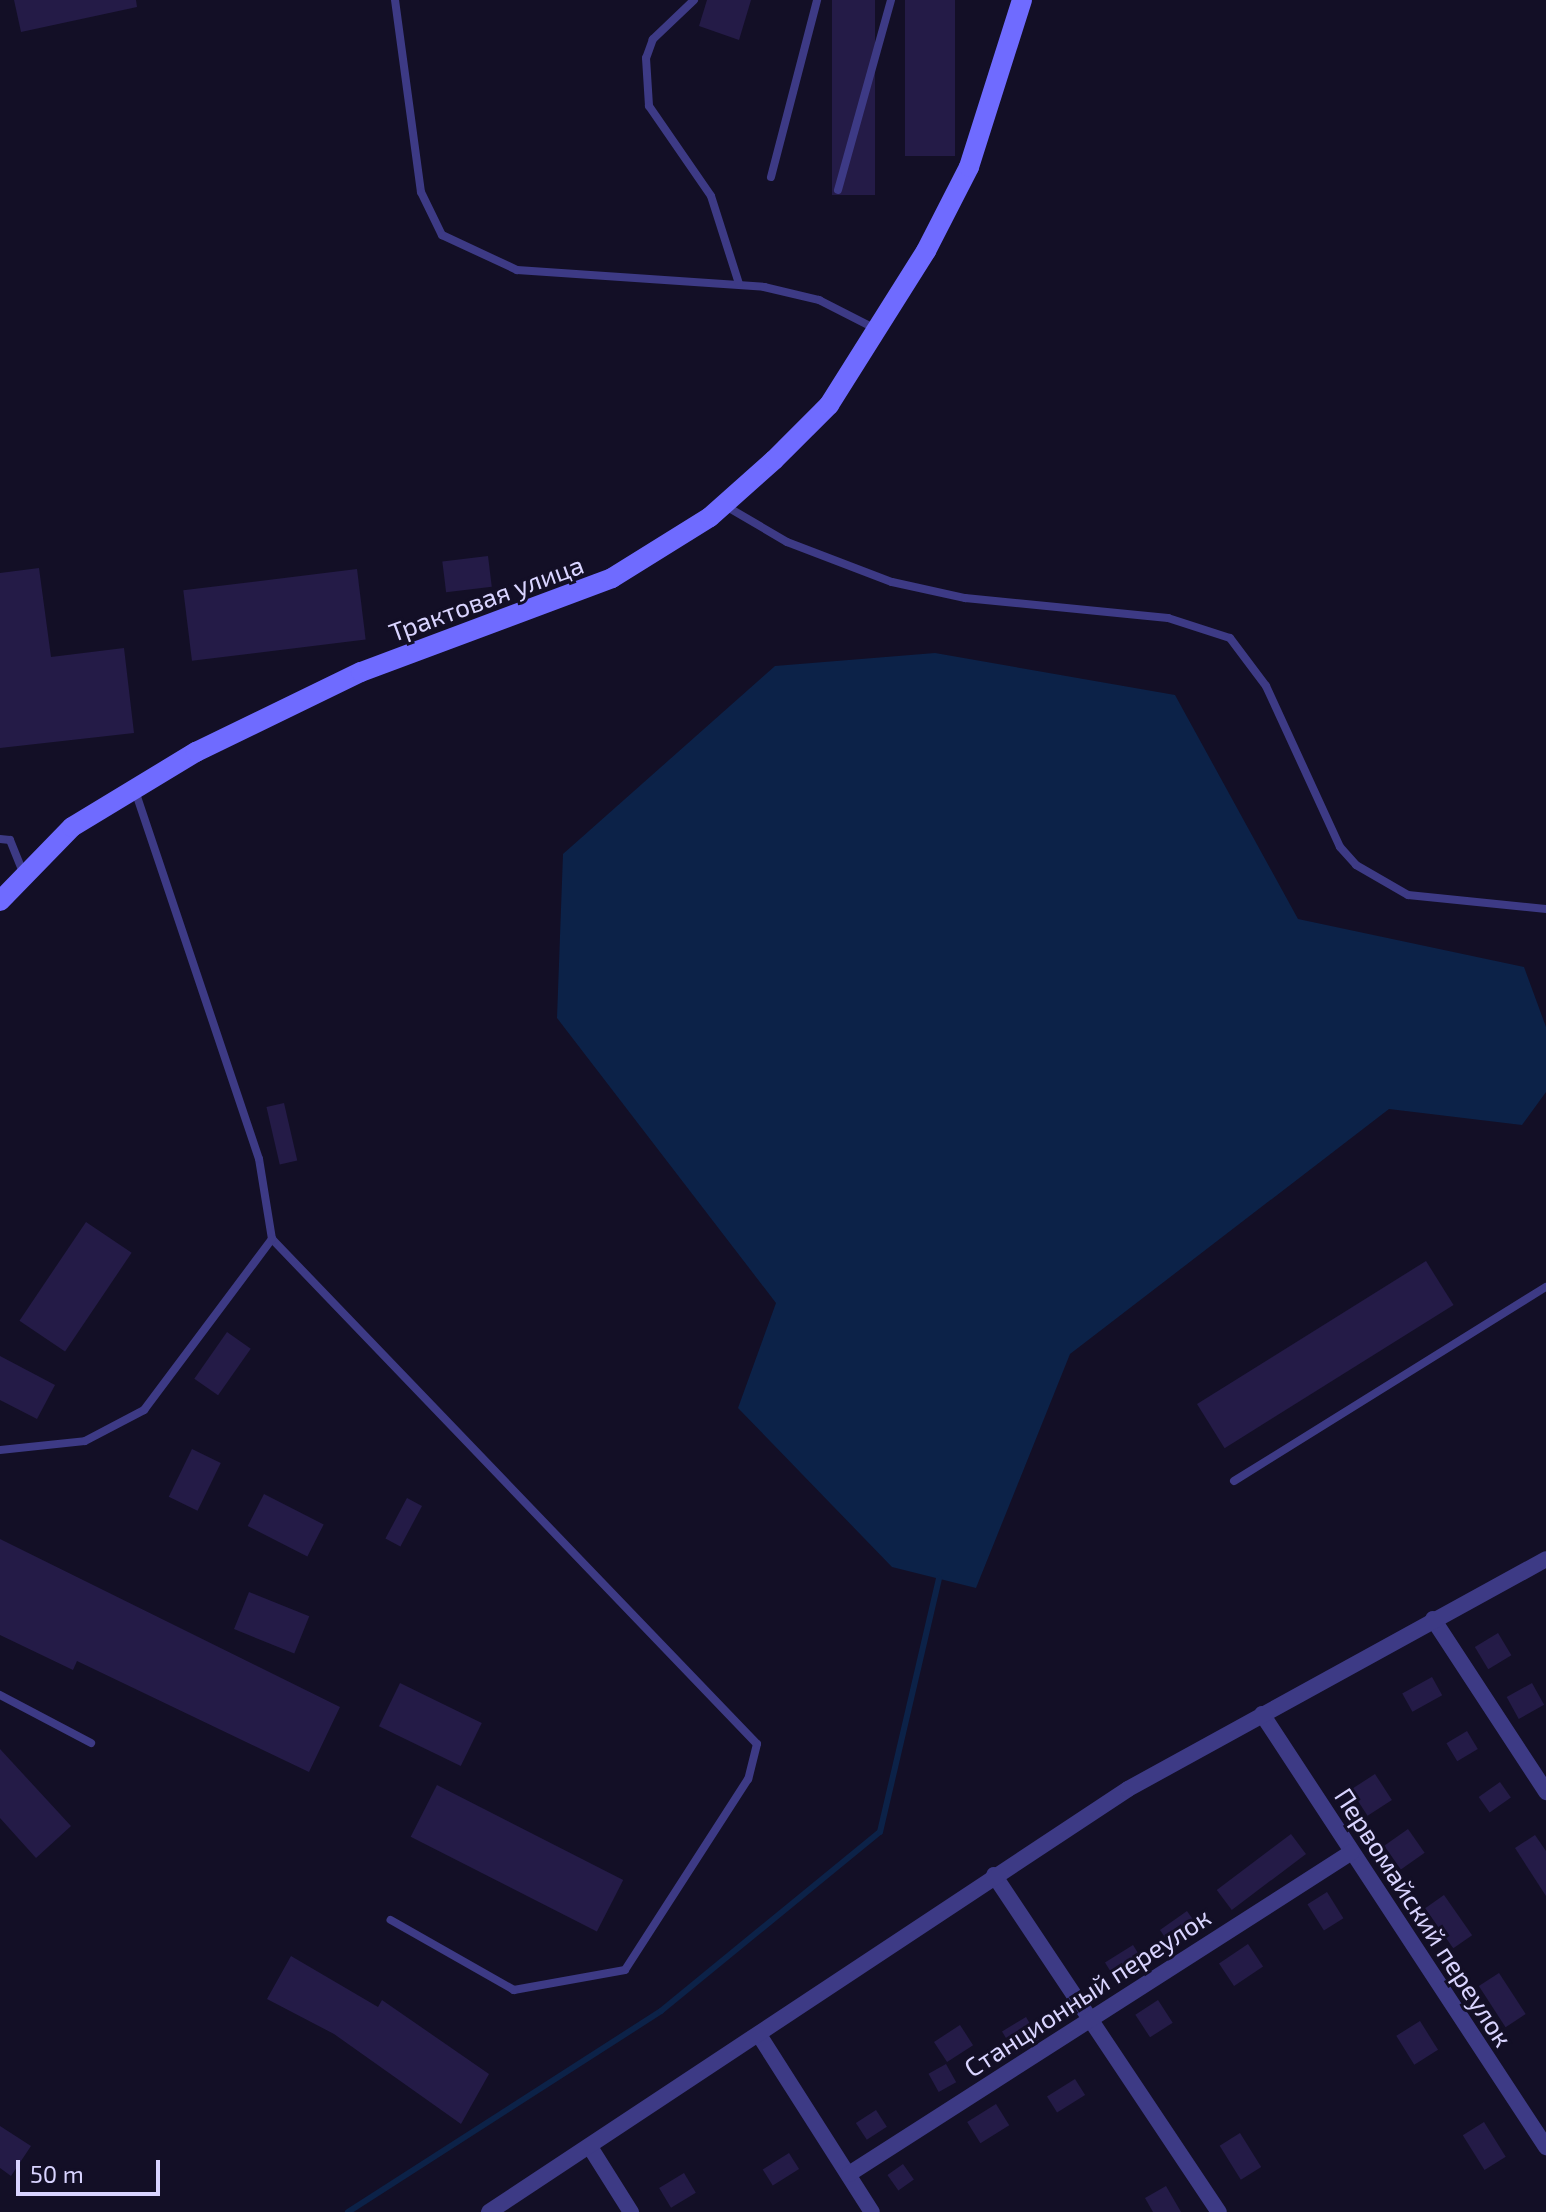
<!DOCTYPE html>
<meta charset="utf-8">
<style>
body{margin:0}
#map{position:relative;width:1546px;height:2212px;overflow:hidden;background:#130f26;font-family:"Exo 2",sans-serif}
div>[style]{position:absolute}
.water>*{inset:0;background:#0c2248}
.stream>*{height:6px;margin:-3px;padding:0 3px;transform-origin:3px;border-radius:3px;background:#0c2248}
.building>*{inset:0;background:#241b47;transform-origin:0 0}
.lane>*{height:8px;margin:-4px;padding:0 4px;transform-origin:4px;border-radius:4px;background:#3d3a85}
.street>*{height:16px;margin:-8px;padding:0 8px;transform-origin:8px;border-radius:8px;background:#3d3a85}
.secondary>*{height:20px;margin:-10px;padding:0 10px;transform-origin:10px;border-radius:10px;background:#6f6bff}
span{translate:-50% -50%;white-space:nowrap;text-align:center;line-height:1.15;-webkit-text-stroke:6px #130f26;paint-order:stroke}
.street-label{font-size:26px;color:#d9d4ff}
.scale{position:absolute;left:16px;top:2160px;width:144px;height:36px;box-sizing:border-box;border:4px solid #d9d4ff;border-top:0;padding-left:10px;font-size:24px;line-height:28px;white-space:nowrap;color:#d9d4ff;-webkit-text-stroke:6px #130f26;paint-order:stroke}
</style>
<div id="map">
<div class="water">
<div style="clip-path:polygon(935px 653px,1175px 695px,1298px 919px,1524px 967px,1546px 1027px,1546px 1092px,1522px 1125px,1389px 1109px,1070px 1354px,976px 1588px,892px 1567px,738px 1408px,776px 1303px,557px 1018px,563px 854px,775px 666px)"></div>
</div>
<div class="stream">
<div style="left:348px;top:2212px;width:372px;rotate:-32.7deg"></div>
<div style="left:661px;top:2011px;width:283px;rotate:-39.3deg"></div>
<div style="left:880px;top:1832px;width:260px;rotate:-76.9deg"></div>
</div>
<div class="building">
<div style="clip-path:polygon(14px 0,136px 0,137px 7px,21px 32px)"></div>
<div style="clip-path:polygon(707px 0,751px 0,739px 40px,699px 26px)"></div>
<div style="left:832px;top:0;width:43px;height:195px"></div>
<div style="left:905px;top:0;width:50px;height:156px"></div>
<div style="left:488px;top:556px;width:31px;height:46px;rotate:83deg"></div>
<div style="clip-path:polygon(39px 568px,51px 657px,124px 648px,134px 733px,0 748px,0 573px)"></div>
<div style="left:357px;top:569px;width:71px;height:175px;rotate:83deg"></div>
<div style="left:284px;top:1103px;width:59px;height:18px;rotate:77deg"></div>
<div style="left:86px;top:1222px;width:55px;height:119px;rotate:34deg"></div>
<div style="left:1426px;top:1261px;width:52px;height:270px;rotate:58deg"></div>
<div style="left:227px;top:1332px;width:29px;height:57px;rotate:35deg"></div>
<div style="clip-path:polygon(0 1356px,55px 1385px,37px 1419px,0 1400px)"></div>
<div style="left:192px;top:1449px;width:32px;height:53px;rotate:26deg"></div>
<div style="left:264px;top:1494px;width:67px;height:36px;rotate:27deg"></div>
<div style="left:407px;top:1498px;width:17px;height:46px;rotate:28deg"></div>
<div style="clip-path:polygon(0 1539px,340px 1707px,309px 1772px,77px 1661px,73px 1670px,0 1635px)"></div>
<div style="left:249px;top:1592px;width:65px;height:40px;rotate:22deg"></div>
<div style="left:1498px;top:1633px;width:26px;height:27px;rotate:59deg"></div>
<div style="left:1432px;top:1677px;width:21px;height:34px;rotate:61deg"></div>
<div style="left:400px;top:1683px;width:91px;height:48px;rotate:26deg"></div>
<div style="left:1532px;top:1683px;width:25px;height:29px;rotate:61deg"></div>
<div style="left:1467px;top:1731px;width:21px;height:24px;rotate:59deg"></div>
<div style="clip-path:polygon(0 1749px,71px 1826px,36px 1858px,0 1818px)"></div>
<div style="left:1375px;top:1774px;width:31px;height:29px;rotate:57deg"></div>
<div style="left:1500px;top:1782px;width:19px;height:26px;rotate:55deg"></div>
<div style="left:437px;top:1785px;width:209px;height:58px;rotate:27deg"></div>
<div style="left:1408px;top:1829px;width:29px;height:29px;rotate:55deg"></div>
<div style="left:1291px;top:1834px;width:25px;height:93px;rotate:53deg"></div>
<div style="clip-path:polygon(1535px 1835px,1546px 1851px,1546px 1896px,1515px 1848px)"></div>
<div style="left:1327px;top:1892px;width:31px;height:23px;rotate:58deg"></div>
<div style="left:1444px;top:1895px;width:49px;height:23px;rotate:55deg"></div>
<div style="left:1187px;top:1911px;width:21px;height:33px;rotate:55deg"></div>
<div style="left:1248px;top:1944px;width:27px;height:35px;rotate:56deg"></div>
<div style="left:1133px;top:1945px;width:22px;height:33px;rotate:58deg"></div>
<div style="clip-path:polygon(291px 1956px,378px 2007px,382px 2000px,489px 2074px,461px 2124px,334px 2034px,267px 1999px)"></div>
<div style="left:1499px;top:1973px;width:49px;height:24px;rotate:57deg"></div>
<div style="left:1158px;top:2000px;width:27px;height:27px;rotate:57deg"></div>
<div style="left:1026px;top:2017px;width:26px;height:28px;rotate:59deg"></div>
<div style="left:1420px;top:2021px;width:34px;height:28px;rotate:58deg"></div>
<div style="left:960px;top:2025px;width:24px;height:31px;rotate:57deg"></div>
<div style="left:946px;top:2064px;width:21px;height:20px;rotate:61deg"></div>
<div style="left:1075px;top:2079px;width:19px;height:33px;rotate:58deg"></div>
<div style="left:996px;top:2104px;width:25px;height:34px;rotate:58deg"></div>
<div style="left:876px;top:2110px;width:20px;height:24px;rotate:57deg"></div>
<div style="left:1484px;top:2122px;width:41px;height:25px;rotate:58deg"></div>
<div style="clip-path:polygon(0 2126px,31px 2146px,11px 2176px,0 2168px)"></div>
<div style="left:1240px;top:2133px;width:40px;height:24px;rotate:58deg"></div>
<div style="left:789px;top:2153px;width:19px;height:31px;rotate:58deg"></div>
<div style="left:903px;top:2164px;width:19px;height:19px;rotate:55deg"></div>
<div style="left:684px;top:2173px;width:23px;height:29px;rotate:59deg"></div>
<div style="clip-path:polygon(1166px 2186px,1181px 2212px,1153px 2212px,1145px 2198px)"></div>
</div>
<div class="lane">
<div style="left:395px;top:0;width:194px;rotate:82.3deg"></div>
<div style="left:421px;top:192px;width:48px;rotate:64deg"></div>
<div style="left:442px;top:235px;width:83px;rotate:25deg"></div>
<div style="left:517px;top:270px;width:248px;rotate:3.9deg"></div>
<div style="left:764px;top:287px;width:57px;rotate:13.3deg"></div>
<div style="left:819px;top:300px;width:66px;rotate:27deg"></div>
<div style="left:694px;top:0;width:57px;rotate:136.4deg"></div>
<div style="left:653px;top:39px;width:20px;rotate:110deg"></div>
<div style="left:646px;top:58px;width:48px;rotate:86.4deg"></div>
<div style="left:649px;top:106px;width:109px;rotate:55.4deg"></div>
<div style="left:711px;top:196px;width:92px;rotate:72.3deg"></div>
<div style="left:771px;top:177px;width:183px;rotate:-75.4deg"></div>
<div style="left:838px;top:190px;width:197px;rotate:-74.4deg"></div>
<div style="left:724px;top:505px;width:73px;rotate:30.4deg"></div>
<div style="left:787px;top:542px;width:112px;rotate:20.9deg"></div>
<div style="left:892px;top:582px;width:75px;rotate:12.4deg"></div>
<div style="left:965px;top:598px;width:204px;rotate:5.6deg"></div>
<div style="left:1168px;top:618px;width:65px;rotate:17.9deg"></div>
<div style="left:1230px;top:638px;width:60px;rotate:53.1deg"></div>
<div style="left:1266px;top:686px;width:177px;rotate:65.3deg"></div>
<div style="left:1340px;top:847px;width:24px;rotate:48deg"></div>
<div style="left:1356px;top:865px;width:60px;rotate:30deg"></div>
<div style="left:1408px;top:895px;width:139px;rotate:5.8deg"></div>
<div style="left:0;top:839px;width:10px;rotate:6deg"></div>
<div style="left:10px;top:840px;width:35px;rotate:68deg"></div>
<div style="left:272px;top:1239px;width:700px;rotate:46.16deg"></div>
<div style="left:757px;top:1744px;width:36px;rotate:104deg"></div>
<div style="left:748px;top:1779px;width:227px;rotate:122.8deg"></div>
<div style="left:625px;top:1970px;width:113px;rotate:169.8deg"></div>
<div style="left:514px;top:1990px;width:142px;rotate:-150.4deg"></div>
<div style="left:0;top:1450px;width:85px;rotate:-6deg"></div>
<div style="left:85px;top:1441px;width:67px;rotate:-27.7deg"></div>
<div style="left:144px;top:1410px;width:214px;rotate:-53.2deg"></div>
<div style="left:272px;top:1239px;width:81px;rotate:-99.2deg"></div>
<div style="left:259px;top:1159px;width:391px;rotate:-108.6deg"></div>
<div style="left:1234px;top:1481px;width:367px;rotate:-31.9deg"></div>
<div style="left:0;top:1695px;width:103px;rotate:27.8deg"></div>
</div>
<div class="street">
<div style="left:1433px;top:1619px;width:207px;rotate:56.8deg"></div>
<div style="left:1262px;top:1714px;width:518px;rotate:56.74deg"></div>
<div style="left:994px;top:1875px;width:405px;rotate:56.3deg"></div>
<div style="left:761px;top:2038px;width:206px;rotate:57.5deg"></div>
<div style="left:590px;top:2147px;width:77px;rotate:57.8deg"></div>
<div style="left:849px;top:2174px;width:597px;rotate:-32.63deg"></div>
<div style="left:489px;top:2212px;width:766px;rotate:-33.5deg"></div>
<div style="left:1128px;top:1789px;width:477px;rotate:-28.8deg"></div>
</div>
<div class="secondary">
<div style="left:0;top:901px;width:103px;rotate:-45.8deg"></div>
<div style="left:72px;top:827px;width:145px;rotate:-31.2deg"></div>
<div style="left:196px;top:752px;width:183px;rotate:-25.9deg"></div>
<div style="left:361px;top:672px;width:268px;rotate:-20.5deg"></div>
<div style="left:612px;top:578px;width:115px;rotate:-31.9deg"></div>
<div style="left:710px;top:517px;width:86px;rotate:-41.7deg"></div>
<div style="left:774px;top:460px;width:78px;rotate:-45deg"></div>
<div style="left:829px;top:405px;width:182px;rotate:-57.8deg"></div>
<div style="left:926px;top:251px;width:94px;rotate:-62.9deg"></div>
<div style="left:969px;top:167px;width:175px;rotate:-72.4deg"></div>
</div>
<div class="street-label">
<span style="left:486px;top:598px;rotate:-20deg">Трактовая улица</span>
<span style="left:1424px;top:1917px;rotate:57deg">Первомайский переулок</span>
<span style="left:1087px;top:1992px;rotate:-33deg">Станционный переулок</span>
</div>
<div class="scale">50 m</div>
</div>
